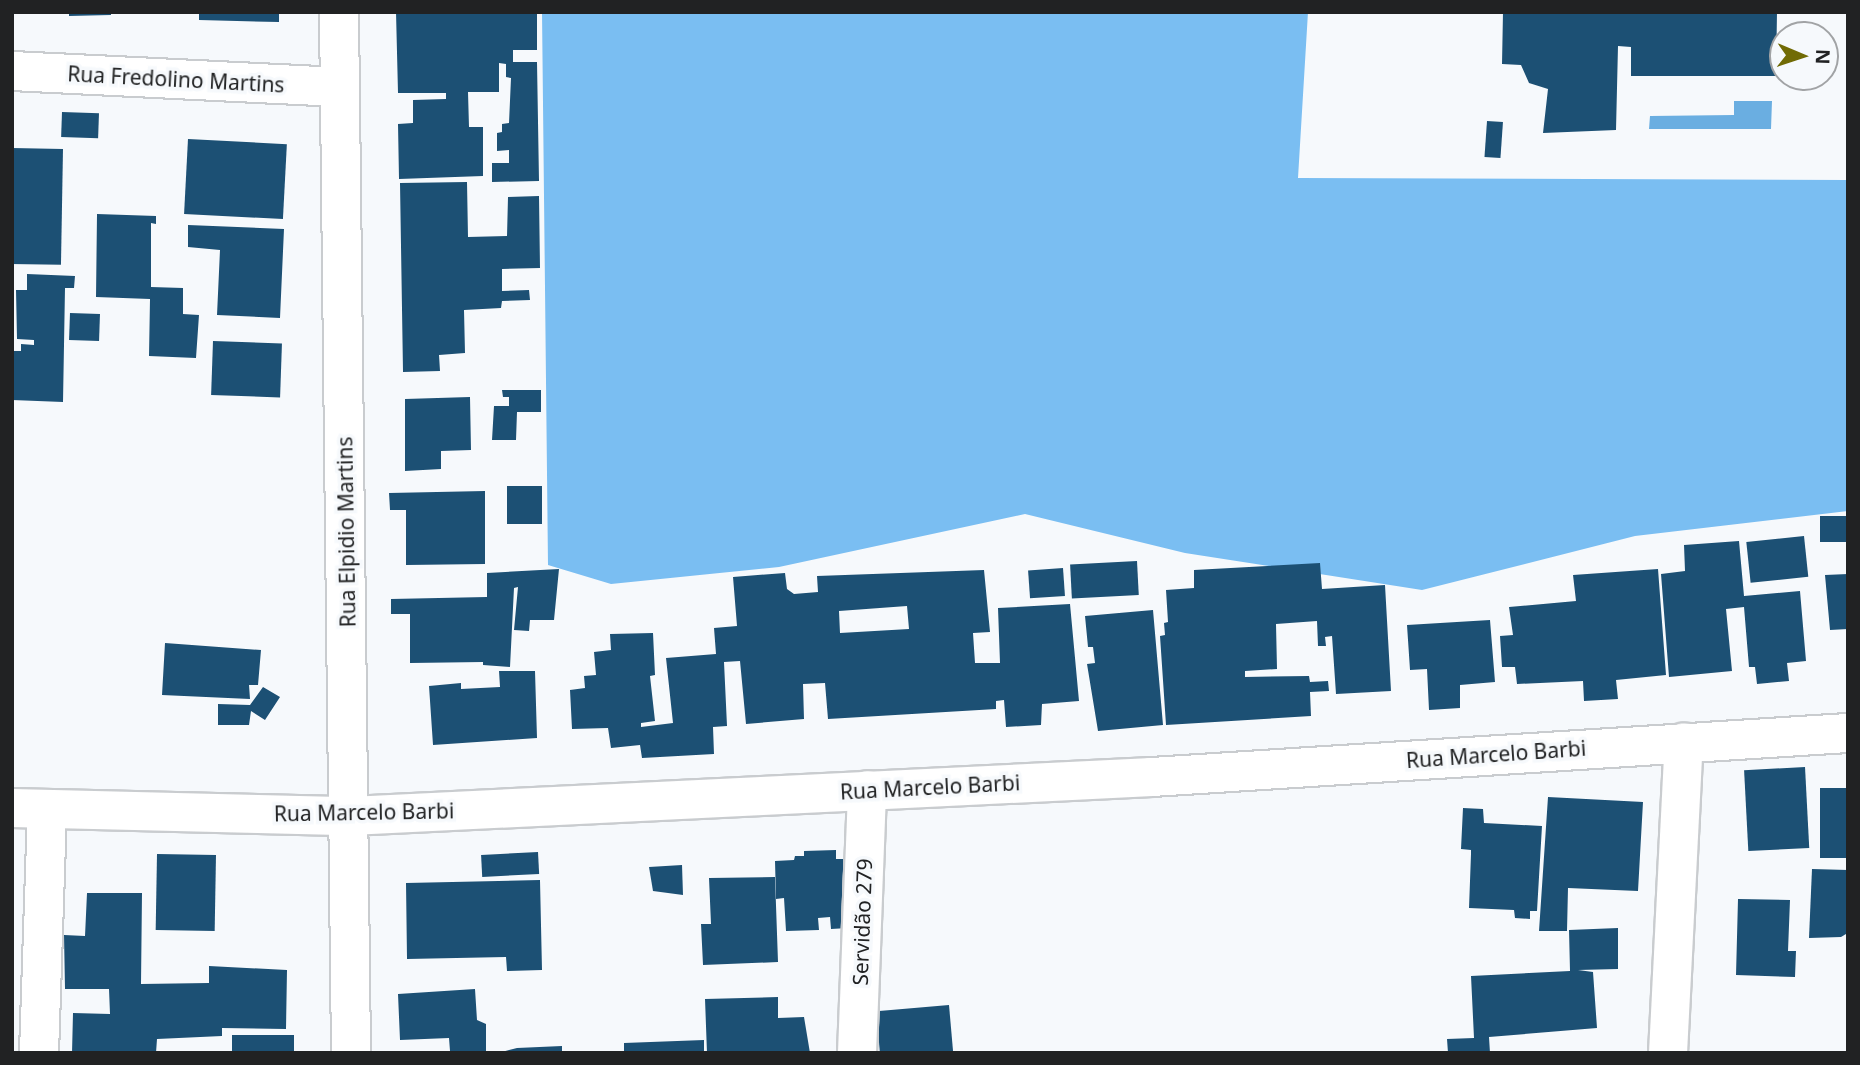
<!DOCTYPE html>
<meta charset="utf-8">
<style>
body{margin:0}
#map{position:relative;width:1860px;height:1065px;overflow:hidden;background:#f6f9fc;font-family:"Noto Sans",sans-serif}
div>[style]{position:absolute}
.forest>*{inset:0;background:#7abef2}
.water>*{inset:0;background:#6aaee1}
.building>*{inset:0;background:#1c5074;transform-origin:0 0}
.roads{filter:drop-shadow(2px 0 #c9cccf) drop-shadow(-2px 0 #c9cccf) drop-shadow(0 2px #c9cccf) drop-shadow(0 -2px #c9cccf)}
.minor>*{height:38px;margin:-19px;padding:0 19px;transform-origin:19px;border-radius:19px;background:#fff}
span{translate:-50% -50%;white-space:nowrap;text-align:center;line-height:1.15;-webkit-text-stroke:7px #f6f9fc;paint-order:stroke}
.street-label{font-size:21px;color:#212223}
.frame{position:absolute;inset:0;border:14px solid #212223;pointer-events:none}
.north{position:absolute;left:1769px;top:21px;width:70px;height:70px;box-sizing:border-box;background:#f6f9fc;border:2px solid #a1a3a5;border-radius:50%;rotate:92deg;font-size:19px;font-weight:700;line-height:28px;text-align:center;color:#212223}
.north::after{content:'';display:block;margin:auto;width:24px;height:32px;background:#716b05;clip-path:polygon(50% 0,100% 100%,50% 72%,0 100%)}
</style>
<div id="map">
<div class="forest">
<div style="clip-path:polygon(542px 12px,1308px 12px,1298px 178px,1848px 180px,1848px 511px,1635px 536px,1422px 590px,1185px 553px,1025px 514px,779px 567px,611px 584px,548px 565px)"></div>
</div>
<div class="water">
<div style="clip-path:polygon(1734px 101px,1772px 101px,1771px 129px,1649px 129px,1650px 116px,1734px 115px)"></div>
</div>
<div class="building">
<div style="clip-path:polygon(69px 12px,111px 12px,111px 15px,69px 16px)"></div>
<div style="clip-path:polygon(199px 12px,279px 12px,279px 22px,199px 20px)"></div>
<div style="clip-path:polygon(396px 12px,537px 12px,537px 50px,513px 50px,513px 62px,537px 62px,539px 181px,492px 182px,492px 163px,509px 163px,509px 150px,497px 151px,497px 133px,502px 132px,502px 124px,509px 123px,511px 78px,506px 77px,506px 64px,499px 63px,499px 92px,468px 92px,469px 127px,483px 127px,483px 176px,399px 179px,398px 124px,413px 123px,413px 100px,446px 99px,446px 93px,398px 93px)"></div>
<div style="clip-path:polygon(1503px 12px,1777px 12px,1776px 76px,1631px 76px,1631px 47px,1618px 46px,1616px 130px,1543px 133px,1548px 89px,1529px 83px,1521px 65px,1502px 64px)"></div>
<div style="left:62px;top:112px;width:37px;height:25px;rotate:2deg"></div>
<div style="left:1487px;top:121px;width:16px;height:36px;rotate:4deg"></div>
<div style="left:188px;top:139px;width:99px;height:75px;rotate:3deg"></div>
<div style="left:12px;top:148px;width:51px;height:116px;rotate:1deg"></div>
<div style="clip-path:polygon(467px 182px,468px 237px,507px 236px,508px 197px,539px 196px,540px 268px,502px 269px,502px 291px,529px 290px,530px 300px,502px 301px,501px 308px,464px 310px,465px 353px,439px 355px,440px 371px,403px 372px,400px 183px)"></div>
<div style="clip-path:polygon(97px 214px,156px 216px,156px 224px,151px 223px,151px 287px,183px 288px,183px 314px,199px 315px,196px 358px,149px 356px,150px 299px,96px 297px)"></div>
<div style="clip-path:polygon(188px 225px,284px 229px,280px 318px,217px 315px,220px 250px,188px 247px)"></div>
<div style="clip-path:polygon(27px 274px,75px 276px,74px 288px,65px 288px,63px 402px,12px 400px,12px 351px,21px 351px,21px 344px,34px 345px,34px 340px,17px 339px,16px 290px,27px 290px)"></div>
<div style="left:70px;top:313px;width:30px;height:27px;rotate:2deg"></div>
<div style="left:213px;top:341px;width:69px;height:54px;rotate:2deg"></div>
<div style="clip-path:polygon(502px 390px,541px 390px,541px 412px,517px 412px,516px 440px,492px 440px,494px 406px,509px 406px,509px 397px,503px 397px)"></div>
<div style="clip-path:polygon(470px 397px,471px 450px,441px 451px,441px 469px,405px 471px,405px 399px)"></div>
<div style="left:507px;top:486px;width:35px;height:38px"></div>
<div style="clip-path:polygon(485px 491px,485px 564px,406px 565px,406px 510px,390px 510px,389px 493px)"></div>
<div style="left:1848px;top:516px;width:26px;height:28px;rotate:90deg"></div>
<div style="left:1804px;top:536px;width:41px;height:58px;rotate:84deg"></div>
<div style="clip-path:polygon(1739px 541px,1744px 596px,1800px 591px,1806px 661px,1787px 663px,1789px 681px,1757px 684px,1755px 667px,1749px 667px,1744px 607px,1726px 609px,1732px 671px,1669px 677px,1661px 574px,1685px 571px,1684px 545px)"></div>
<div style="left:1137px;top:561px;width:34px;height:67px;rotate:87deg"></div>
<div style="clip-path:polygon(1320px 563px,1322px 589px,1385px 585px,1391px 691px,1336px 694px,1332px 636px,1325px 637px,1326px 646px,1318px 646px,1317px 621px,1276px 624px,1277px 669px,1245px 671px,1245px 677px,1309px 676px,1310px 682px,1328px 681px,1329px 691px,1310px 692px,1311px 716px,1166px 725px,1160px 636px,1165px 635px,1164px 623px,1168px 622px,1166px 590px,1194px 588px,1194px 570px)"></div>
<div style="left:1063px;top:568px;width:28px;height:35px;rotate:86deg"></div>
<div style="clip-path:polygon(559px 569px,554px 620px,530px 620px,529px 631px,514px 630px,518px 587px,514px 588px,510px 667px,483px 665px,483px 662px,410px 663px,410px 614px,391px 614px,391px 599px,487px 597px,487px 573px)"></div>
<div style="clip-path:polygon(1658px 569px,1666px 675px,1616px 680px,1618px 699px,1584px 701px,1583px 681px,1517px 684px,1515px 667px,1502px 667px,1500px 636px,1513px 635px,1509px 607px,1576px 601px,1573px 575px)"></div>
<div style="clip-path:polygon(evenodd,984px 570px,990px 632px,973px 633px,975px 663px,1000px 663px,998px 608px,1070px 604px,1079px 701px,1042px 704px,1041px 725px,1006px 727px,1004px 700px,996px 701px,996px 709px,828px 719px,825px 683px,803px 684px,804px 719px,746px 724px,740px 661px,724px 662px,727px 726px,713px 727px,714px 754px,642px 758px,640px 745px,611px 748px,608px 728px,572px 729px,570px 690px,585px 688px,584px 676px,596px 675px,594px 652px,611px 650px,610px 634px,653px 633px,655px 675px,650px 676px,655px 721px,641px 723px,641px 727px,673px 723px,666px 658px,716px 654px,714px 628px,737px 626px,733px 577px,785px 573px,787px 589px,794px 594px,818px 592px,817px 576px,984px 570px,907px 606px,909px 629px,840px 633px,839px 611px,907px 606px)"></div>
<div style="clip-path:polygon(1848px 574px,1848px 629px,1830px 630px,1825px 575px)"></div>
<div style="clip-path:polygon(1153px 610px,1163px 725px,1098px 731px,1087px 664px,1095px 663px,1093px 647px,1088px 647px,1085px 616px)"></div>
<div style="clip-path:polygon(1490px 620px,1495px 682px,1460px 685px,1460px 708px,1429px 710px,1427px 669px,1410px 670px,1407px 625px)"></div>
<div style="clip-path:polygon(165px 643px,261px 650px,258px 685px,249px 685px,250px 699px,162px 695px)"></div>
<div style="clip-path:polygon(499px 671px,535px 671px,537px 738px,433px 745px,429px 686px,461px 683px,461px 689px,500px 687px)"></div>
<div style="clip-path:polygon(263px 687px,280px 697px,265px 720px,251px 711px,249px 725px,218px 725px,218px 704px,250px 705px)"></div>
<div style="left:1805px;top:767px;width:81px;height:61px;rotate:87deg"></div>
<div style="left:1848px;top:788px;width:70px;height:28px;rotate:90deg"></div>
<div style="clip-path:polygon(1548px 797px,1643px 802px,1638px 891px,1568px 888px,1567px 931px,1539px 931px)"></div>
<div style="clip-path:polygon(1463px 808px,1483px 809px,1484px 823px,1542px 826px,1537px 911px,1530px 911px,1530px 919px,1515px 918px,1514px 910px,1469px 908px,1471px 854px,1471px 850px,1461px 849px)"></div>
<div style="clip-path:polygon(836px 850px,836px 859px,852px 859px,848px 928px,831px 929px,830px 917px,818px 918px,819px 930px,786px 931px,784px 898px,776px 899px,775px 861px,794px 860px,795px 856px,804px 856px,804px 851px)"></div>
<div style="left:538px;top:852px;width:22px;height:57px;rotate:87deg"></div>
<div style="left:157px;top:854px;width:59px;height:76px;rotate:1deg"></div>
<div style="clip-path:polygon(682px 865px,683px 895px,653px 891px,649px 867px)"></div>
<div style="clip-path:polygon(1812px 869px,1848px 870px,1848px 918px,1846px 934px,1841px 937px,1809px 938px)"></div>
<div style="clip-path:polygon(775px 877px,778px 962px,703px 965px,701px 924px,711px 924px,709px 878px)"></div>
<div style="clip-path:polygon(540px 880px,542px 970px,507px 971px,506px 957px,407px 959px,406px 883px)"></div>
<div style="clip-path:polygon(87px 893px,142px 893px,141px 984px,209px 983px,209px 966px,287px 970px,286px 1029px,222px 1028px,222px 1036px,157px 1039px,156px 1053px,72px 1053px,73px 1013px,110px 1014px,109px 989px,65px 989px,64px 935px,85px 936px)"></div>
<div style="clip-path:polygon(1738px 899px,1790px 900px,1788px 951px,1796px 951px,1795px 977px,1736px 975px)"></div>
<div style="clip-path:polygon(1618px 928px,1618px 969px,1578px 970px,1593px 972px,1597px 1028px,1489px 1037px,1490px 1053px,1448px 1053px,1447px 1039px,1474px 1038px,1471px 976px,1570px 971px,1569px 930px)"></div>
<div style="clip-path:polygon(475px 989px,477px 1020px,486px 1024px,486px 1053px,450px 1051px,449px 1038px,400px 1040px,398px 994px)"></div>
<div style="clip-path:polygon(778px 997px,778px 1018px,804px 1017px,810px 1053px,707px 1053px,705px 999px)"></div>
<div style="left:949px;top:1005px;width:48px;height:73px;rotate:85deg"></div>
<div style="left:294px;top:1035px;width:18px;height:62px;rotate:90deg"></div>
<div style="clip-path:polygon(704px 1040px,704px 1053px,624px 1053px,624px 1043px)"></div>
<div style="clip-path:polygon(562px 1046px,562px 1053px,498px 1053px,517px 1048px)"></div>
</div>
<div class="roads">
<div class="minor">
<div style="left:339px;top:12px;width:1041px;rotate:89.34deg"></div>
<div style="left:12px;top:71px;width:328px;rotate:2.8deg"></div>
<div style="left:12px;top:808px;width:338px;rotate:1.4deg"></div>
<div style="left:350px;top:816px;width:803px;rotate:-2.78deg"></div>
<div style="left:1152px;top:777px;width:697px;rotate:-3.62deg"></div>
<div style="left:39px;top:1053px;width:244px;rotate:-88.1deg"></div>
<div style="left:857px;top:1053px;width:263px;rotate:-87.8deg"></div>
<div style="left:1668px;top:1053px;width:311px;rotate:-87.1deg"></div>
</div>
</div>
<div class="street-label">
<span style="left:176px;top:79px;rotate:3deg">Rua Fredolino Martins</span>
<span style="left:346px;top:532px;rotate:-91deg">Rua Elpidio Martins</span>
<span style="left:1496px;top:754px;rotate:-4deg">Rua Marcelo Barbi</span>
<span style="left:930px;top:787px;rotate:-3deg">Rua Marcelo Barbi</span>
<span style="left:364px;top:812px;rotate:-1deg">Rua Marcelo Barbi</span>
<span style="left:862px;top:922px;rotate:-88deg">Servidão 279</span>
</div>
<div class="frame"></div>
<div class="north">N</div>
</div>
